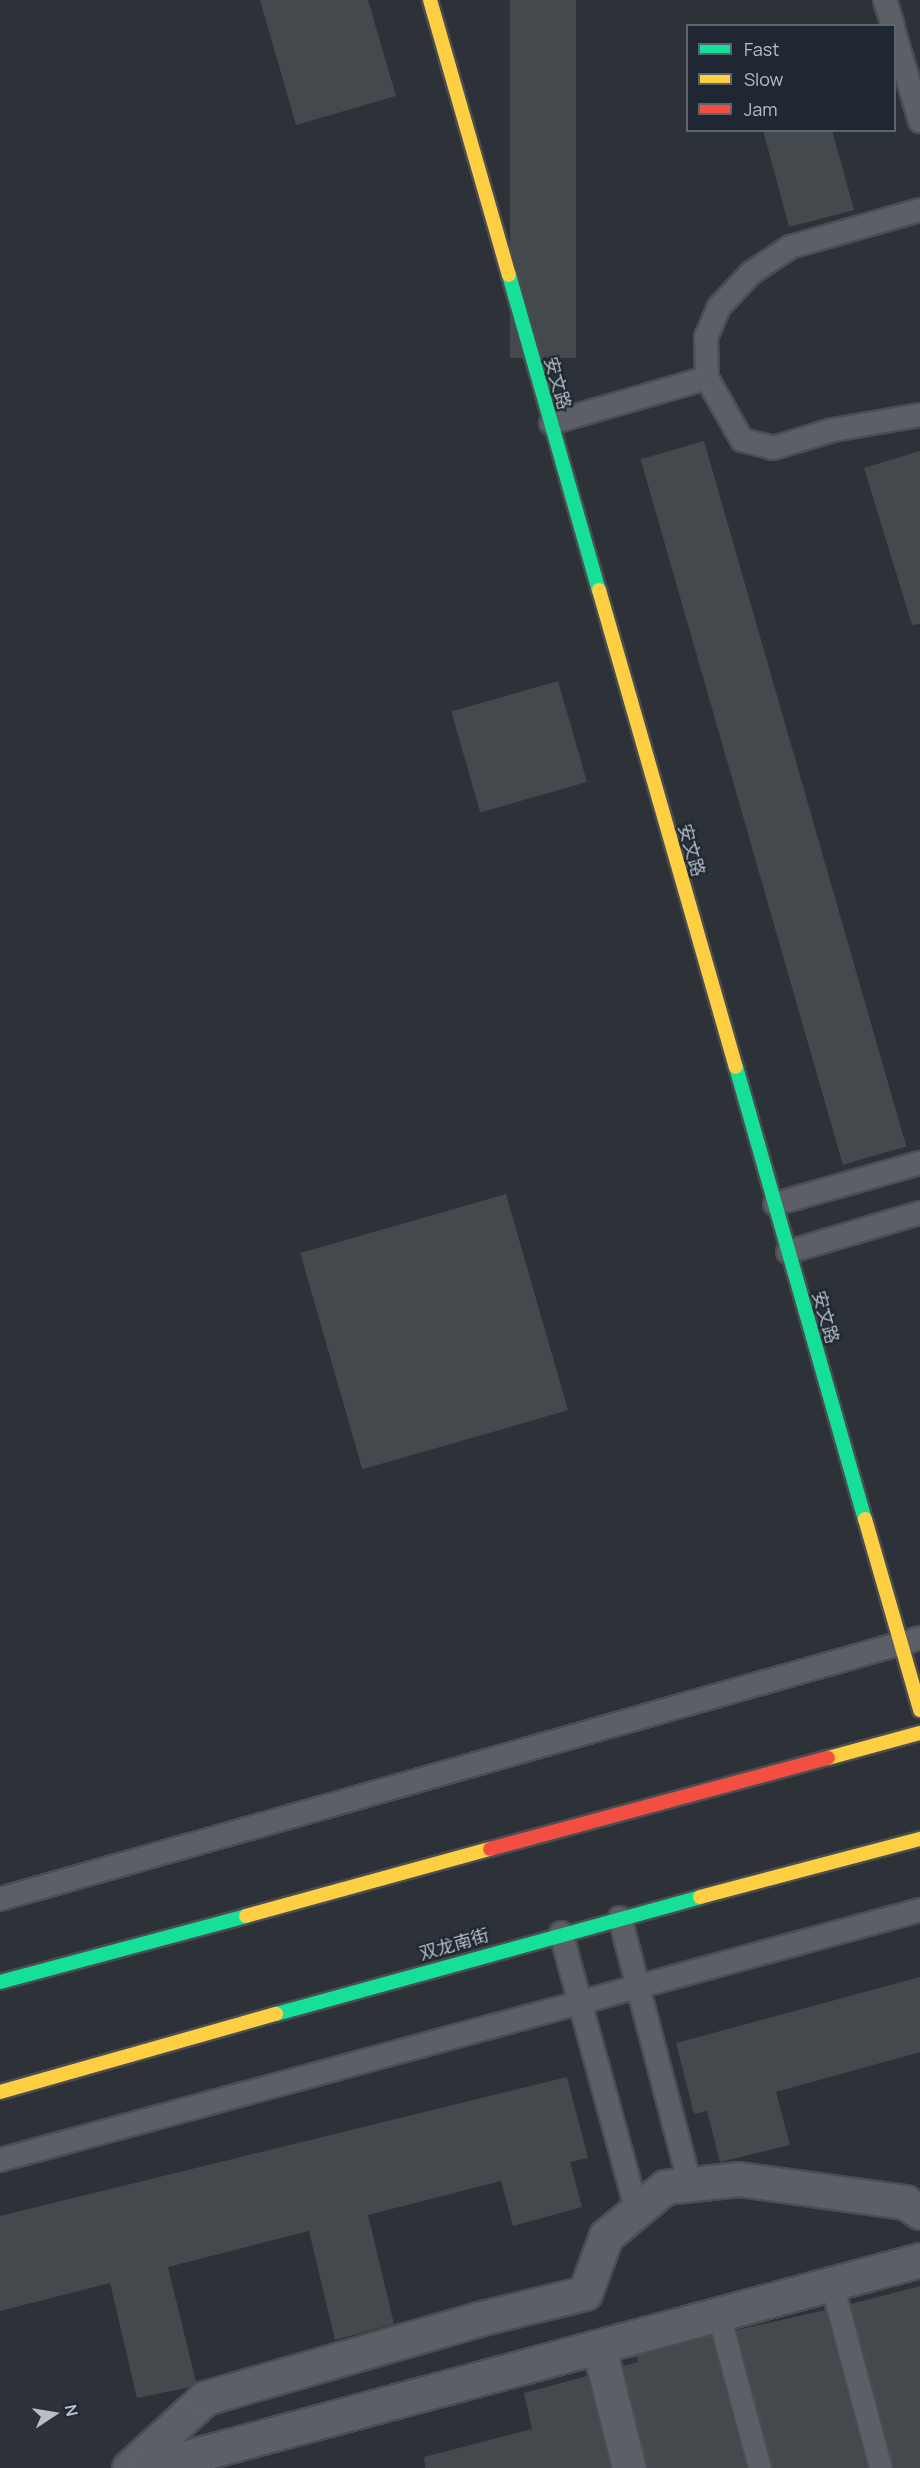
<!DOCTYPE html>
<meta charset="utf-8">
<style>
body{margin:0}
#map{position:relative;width:920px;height:2468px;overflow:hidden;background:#2c3238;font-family:Manrope,"Noto Sans SC",sans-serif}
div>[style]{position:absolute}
.building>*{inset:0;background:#44494e;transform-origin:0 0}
.roads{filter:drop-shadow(2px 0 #4a4e53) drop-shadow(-2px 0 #4a4e53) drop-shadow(0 2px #4a4e53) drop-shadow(0 -2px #4a4e53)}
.lane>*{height:22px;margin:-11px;padding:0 11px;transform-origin:11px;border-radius:11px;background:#5c6066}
.street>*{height:33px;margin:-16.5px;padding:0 16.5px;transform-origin:16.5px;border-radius:16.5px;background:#5c6066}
.fast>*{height:14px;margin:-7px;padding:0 7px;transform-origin:7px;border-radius:7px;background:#16e098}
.slow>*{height:14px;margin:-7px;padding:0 7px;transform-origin:7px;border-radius:7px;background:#ffcf43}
.jam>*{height:14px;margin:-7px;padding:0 7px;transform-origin:7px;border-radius:7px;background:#f24e42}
span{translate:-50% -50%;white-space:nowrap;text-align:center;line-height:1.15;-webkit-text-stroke:4.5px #1f2832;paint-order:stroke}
.street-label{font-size:18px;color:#b7bec8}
.legend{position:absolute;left:686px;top:24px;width:210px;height:108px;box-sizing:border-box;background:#1f2832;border:2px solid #5c646e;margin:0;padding:8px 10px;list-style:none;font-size:18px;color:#b7bec8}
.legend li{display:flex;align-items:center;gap:12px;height:30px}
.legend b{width:30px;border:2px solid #5c646e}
.north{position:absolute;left:24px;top:2384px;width:60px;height:60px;-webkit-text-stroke:4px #1f2832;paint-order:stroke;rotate:78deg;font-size:16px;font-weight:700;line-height:24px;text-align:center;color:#b7bec8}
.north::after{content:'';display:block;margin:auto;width:21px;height:27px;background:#b7bec8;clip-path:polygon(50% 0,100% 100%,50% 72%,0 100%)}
</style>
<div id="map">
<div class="building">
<div style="clip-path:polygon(260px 0,368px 0,396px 96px,296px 125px)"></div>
<div style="left:510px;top:0;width:66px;height:358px"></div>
<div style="clip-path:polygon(763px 130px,832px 130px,854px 210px,789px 227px)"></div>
<div style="left:704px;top:441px;width:734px;height:66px;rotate:74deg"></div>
<div style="clip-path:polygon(920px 451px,920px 624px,912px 625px,864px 468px)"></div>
<div style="left:558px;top:681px;width:105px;height:111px;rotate:74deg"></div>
<div style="left:506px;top:1194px;width:225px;height:214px;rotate:74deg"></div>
<div style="clip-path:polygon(920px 1977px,920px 2052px,776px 2092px,790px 2145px,720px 2162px,707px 2111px,694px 2114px,676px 2043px)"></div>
<div style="clip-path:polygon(567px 2077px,588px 2158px,570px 2162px,582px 2207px,513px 2226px,501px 2181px,368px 2215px,394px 2324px,335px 2340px,309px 2231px,168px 2267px,196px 2382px,190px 2387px,137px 2398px,110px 2283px,0 2311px,0 2216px)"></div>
<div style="clip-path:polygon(920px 2286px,920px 2468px,894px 2468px,851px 2304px)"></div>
<div style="clip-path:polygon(825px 2310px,867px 2468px,773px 2468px,737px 2330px)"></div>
<div style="clip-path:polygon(711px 2336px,746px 2468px,647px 2468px,623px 2366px,638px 2362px,637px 2356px)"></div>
<div style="clip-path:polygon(587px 2376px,610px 2468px,425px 2468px,424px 2457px,532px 2429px,524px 2393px)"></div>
</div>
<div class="roads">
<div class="lane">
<div style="left:885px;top:0;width:27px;rotate:73deg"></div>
<div style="left:894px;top:32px;width:93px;rotate:73.7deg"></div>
<div style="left:920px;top:210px;width:135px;rotate:164.1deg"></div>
<div style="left:790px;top:247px;width:47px;rotate:146.3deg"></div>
<div style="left:751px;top:273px;width:47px;rotate:133.3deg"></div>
<div style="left:719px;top:307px;width:33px;rotate:113deg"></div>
<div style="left:706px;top:337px;width:41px;rotate:88.6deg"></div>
<div style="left:707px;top:378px;width:71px;rotate:60.6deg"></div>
<div style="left:742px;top:440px;width:32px;rotate:14deg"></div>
<div style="left:773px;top:448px;width:63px;rotate:-16.7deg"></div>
<div style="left:833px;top:430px;width:88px;rotate:-9.8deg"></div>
<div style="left:551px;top:423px;width:162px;rotate:-16.1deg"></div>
<div style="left:775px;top:1204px;width:151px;rotate:-15.8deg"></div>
<div style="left:788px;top:1252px;width:138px;rotate:-16.5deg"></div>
<div style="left:0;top:1899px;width:956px;rotate:-15.84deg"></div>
<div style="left:620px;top:1918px;width:275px;rotate:75.3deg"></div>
<div style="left:561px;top:1933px;width:288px;rotate:74.7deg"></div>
<div style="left:0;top:2160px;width:953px;rotate:-15.2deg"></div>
<div style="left:832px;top:2284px;width:190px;rotate:75.1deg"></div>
<div style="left:719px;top:2315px;width:158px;rotate:75deg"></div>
</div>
<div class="street">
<div style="left:599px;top:2348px;width:124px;rotate:76deg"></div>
<div style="left:129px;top:2468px;width:103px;rotate:-42.6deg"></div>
<div style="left:205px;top:2398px;width:284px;rotate:-16.1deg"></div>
<div style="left:478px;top:2319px;width:110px;rotate:-13.7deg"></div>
<div style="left:585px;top:2293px;width:61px;rotate:-69.8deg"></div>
<div style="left:606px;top:2236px;width:77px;rotate:-39.7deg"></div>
<div style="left:665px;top:2187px;width:74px;rotate:-6.2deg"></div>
<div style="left:739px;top:2179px;width:168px;rotate:7.9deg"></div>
<div style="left:905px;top:2202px;width:18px;rotate:34deg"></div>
<div style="left:147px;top:2468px;width:800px;rotate:-15.06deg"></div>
</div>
<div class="fast">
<div style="left:509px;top:275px;width:328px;rotate:74.1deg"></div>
<div style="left:736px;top:1067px;width:470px;rotate:74.1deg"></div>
<div style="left:0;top:1982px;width:255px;rotate:-15deg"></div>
<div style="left:276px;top:2014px;width:440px;rotate:-15.4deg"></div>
</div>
<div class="slow">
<div style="left:430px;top:0;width:286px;rotate:74deg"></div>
<div style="left:599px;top:590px;width:496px;rotate:74deg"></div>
<div style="left:865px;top:1519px;width:199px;rotate:73.9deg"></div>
<div style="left:828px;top:1758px;width:95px;rotate:-15.2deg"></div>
<div style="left:700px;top:1897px;width:228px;rotate:-14.8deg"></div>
<div style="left:246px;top:1916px;width:253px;rotate:-15.4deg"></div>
<div style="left:0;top:2092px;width:287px;rotate:-15.8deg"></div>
</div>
<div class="jam">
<div style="left:490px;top:1849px;width:350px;rotate:-15.1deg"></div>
</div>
</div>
<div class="street-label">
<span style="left:558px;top:383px;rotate:74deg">安文路</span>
<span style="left:692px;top:850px;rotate:74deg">安文路</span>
<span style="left:826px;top:1317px;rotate:74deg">安文路</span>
<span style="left:454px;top:1944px;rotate:-16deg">双龙南街</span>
</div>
<ul class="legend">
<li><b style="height:8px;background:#16e098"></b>Fast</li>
<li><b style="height:8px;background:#ffcf43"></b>Slow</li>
<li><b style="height:8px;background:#f24e42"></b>Jam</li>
</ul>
<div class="north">N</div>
</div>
